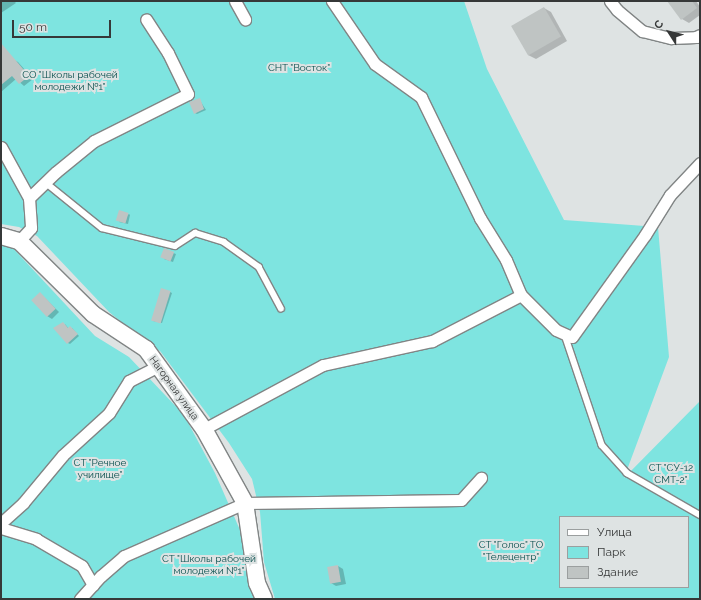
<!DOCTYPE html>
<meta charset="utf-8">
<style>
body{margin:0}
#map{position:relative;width:701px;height:600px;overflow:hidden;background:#dee3e3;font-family:Raleway,sans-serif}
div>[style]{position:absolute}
.green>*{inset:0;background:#7ee4e0}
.shadow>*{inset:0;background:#0003}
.building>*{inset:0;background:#bfc4c3;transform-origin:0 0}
.roads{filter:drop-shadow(1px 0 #818585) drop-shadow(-1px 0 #818585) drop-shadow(0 1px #818585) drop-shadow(0 -1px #818585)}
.lane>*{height:5.5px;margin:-2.75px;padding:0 2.75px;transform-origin:2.75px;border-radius:2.75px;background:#fff}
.street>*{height:11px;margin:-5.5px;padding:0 5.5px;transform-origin:5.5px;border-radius:5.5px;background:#fff}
.secondary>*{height:16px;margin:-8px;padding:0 8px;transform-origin:8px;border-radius:8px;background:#fff}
span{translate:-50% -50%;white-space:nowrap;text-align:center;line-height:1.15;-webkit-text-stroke:4px #dee3e3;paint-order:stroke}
.park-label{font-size:10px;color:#094f4d}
.street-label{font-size:10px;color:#363838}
.frame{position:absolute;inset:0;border:2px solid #363838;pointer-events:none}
.legend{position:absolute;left:559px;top:516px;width:130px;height:72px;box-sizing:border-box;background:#dee3e3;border:1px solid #9b9f9f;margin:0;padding:5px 7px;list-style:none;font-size:12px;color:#363838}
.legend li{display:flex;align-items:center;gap:8px;height:20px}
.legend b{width:20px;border:1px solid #9b9f9f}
.north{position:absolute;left:649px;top:12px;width:40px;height:40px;-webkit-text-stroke:3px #dee3e3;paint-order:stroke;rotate:306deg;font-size:11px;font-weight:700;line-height:16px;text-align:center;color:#363838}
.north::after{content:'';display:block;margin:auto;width:14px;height:18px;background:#363838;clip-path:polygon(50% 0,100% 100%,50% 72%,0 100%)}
.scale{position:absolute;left:12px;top:20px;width:99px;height:18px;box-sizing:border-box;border:2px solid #363838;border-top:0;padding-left:5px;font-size:12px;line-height:14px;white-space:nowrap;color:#363838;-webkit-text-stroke:3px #dee3e3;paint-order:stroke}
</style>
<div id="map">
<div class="green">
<div style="clip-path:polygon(evenodd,1px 1px,464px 1px,487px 69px,564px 220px,658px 227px,669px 357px,624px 478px,700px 401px,700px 599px,275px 599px,264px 562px,260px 512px,252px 479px,229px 443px,160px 351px,148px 344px,109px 312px,37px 236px,19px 227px,1px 224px,1px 1px,560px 517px,688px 517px,688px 587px,560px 587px,560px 517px)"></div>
<div style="clip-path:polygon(1px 244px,10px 245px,95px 336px,129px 357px,184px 415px,215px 473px,240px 530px,255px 599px,1px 599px)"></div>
</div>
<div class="shadow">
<div style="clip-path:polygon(1px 1px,14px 1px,16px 3px,1px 13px)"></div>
<div style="clip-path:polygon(668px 1px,696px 1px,700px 7px,700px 15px,689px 23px,682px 19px)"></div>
<div style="clip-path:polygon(544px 8px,551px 12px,567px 41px,536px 59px,528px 55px)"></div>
<div style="clip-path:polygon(14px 60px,18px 62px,33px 79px,24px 86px,16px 79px,1px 92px,1px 71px)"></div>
<div style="clip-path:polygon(199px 99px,206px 110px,197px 114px,195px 113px)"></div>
<div style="clip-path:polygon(129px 214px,130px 215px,128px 224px,119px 222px)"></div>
<div style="clip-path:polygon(165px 250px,176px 254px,173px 262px,164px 259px)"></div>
<div style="clip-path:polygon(170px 292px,172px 293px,162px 323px,153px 321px)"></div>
<div style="clip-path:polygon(40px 293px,59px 312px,52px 319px,47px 316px)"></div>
<div style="clip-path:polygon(65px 324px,69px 329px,72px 328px,79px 336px,70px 344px,68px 343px)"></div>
<div style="clip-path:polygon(338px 566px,343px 569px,346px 584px,336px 586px,331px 583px,328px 568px)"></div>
</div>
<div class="building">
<div style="clip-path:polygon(667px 1px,692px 1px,697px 8px,681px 20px)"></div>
<div style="left:544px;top:7px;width:34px;height:38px;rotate:60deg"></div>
<div style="clip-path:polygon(1px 43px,29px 76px,19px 84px,12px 76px,1px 85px)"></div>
<div style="clip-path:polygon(200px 98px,204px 109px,194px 114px,189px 102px)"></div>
<div style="left:119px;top:210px;width:10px;height:11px;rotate:17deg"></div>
<div style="left:164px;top:248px;width:11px;height:10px;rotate:22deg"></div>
<div style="left:161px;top:288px;width:10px;height:34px;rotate:17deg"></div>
<div style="left:40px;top:292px;width:23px;height:12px;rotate:47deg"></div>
<div style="clip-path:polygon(63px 322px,68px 328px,70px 326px,78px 334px,67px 344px,53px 328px)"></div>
<div style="left:338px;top:565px;width:17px;height:11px;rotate:80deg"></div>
</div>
<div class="roads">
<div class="lane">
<div style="left:45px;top:182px;width:73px;rotate:38.9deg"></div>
<div style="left:102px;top:228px;width:75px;rotate:13.9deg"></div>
<div style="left:175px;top:246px;width:24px;rotate:-33deg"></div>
<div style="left:195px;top:233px;width:30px;rotate:17deg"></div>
<div style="left:224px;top:242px;width:43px;rotate:35.5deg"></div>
<div style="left:259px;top:267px;width:47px;rotate:61.8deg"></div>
<div style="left:565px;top:335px;width:116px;rotate:71.4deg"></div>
<div style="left:602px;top:445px;width:38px;rotate:48deg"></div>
<div style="left:627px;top:473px;width:84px;rotate:29.9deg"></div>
</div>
<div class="street">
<div style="left:235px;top:1px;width:21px;rotate:61deg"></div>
<div style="left:332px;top:1px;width:76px;rotate:55.7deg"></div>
<div style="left:375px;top:64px;width:57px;rotate:35.7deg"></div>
<div style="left:421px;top:97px;width:135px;rotate:64deg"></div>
<div style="left:480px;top:218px;width:49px;rotate:58.2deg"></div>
<div style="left:506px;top:260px;width:38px;rotate:67deg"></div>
<div style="left:521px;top:295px;width:49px;rotate:45deg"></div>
<div style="left:556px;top:330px;width:17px;rotate:24deg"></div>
<div style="left:572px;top:337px;width:125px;rotate:-54.4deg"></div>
<div style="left:645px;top:235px;width:47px;rotate:-58deg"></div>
<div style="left:670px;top:195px;width:44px;rotate:-46.8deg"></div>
<div style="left:610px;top:1px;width:11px;rotate:52deg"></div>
<div style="left:617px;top:10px;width:33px;rotate:40deg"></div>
<div style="left:642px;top:31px;width:30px;rotate:14deg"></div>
<div style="left:671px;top:38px;width:25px;rotate:-2deg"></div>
<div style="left:696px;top:37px;width:4px;rotate:-27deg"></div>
<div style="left:1px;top:147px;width:58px;rotate:61.2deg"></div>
<div style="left:29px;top:198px;width:30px;rotate:86deg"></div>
<div style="left:31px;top:228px;width:18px;rotate:133deg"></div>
<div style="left:29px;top:198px;width:37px;rotate:-44deg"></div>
<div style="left:56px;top:172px;width:49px;rotate:-39.2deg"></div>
<div style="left:94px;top:141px;width:105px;rotate:-26.6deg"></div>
<div style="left:188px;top:94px;width:46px;rotate:-116deg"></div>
<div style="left:168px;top:53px;width:40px;rotate:-122.9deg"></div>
<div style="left:204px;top:429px;width:135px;rotate:-28.3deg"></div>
<div style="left:323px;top:365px;width:112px;rotate:-12.4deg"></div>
<div style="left:432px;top:341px;width:100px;rotate:-27.3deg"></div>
<div style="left:1px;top:523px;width:30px;rotate:-42deg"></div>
<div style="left:23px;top:503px;width:62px;rotate:-50.2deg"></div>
<div style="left:63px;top:455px;width:62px;rotate:-42.4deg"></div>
<div style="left:109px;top:413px;width:38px;rotate:-58deg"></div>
<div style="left:129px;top:381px;width:33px;rotate:-27deg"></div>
<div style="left:1px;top:528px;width:37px;rotate:17deg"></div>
<div style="left:36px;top:539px;width:53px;rotate:30.4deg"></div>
<div style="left:82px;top:566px;width:22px;rotate:60deg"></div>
<div style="left:80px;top:599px;width:31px;rotate:-48deg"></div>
<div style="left:101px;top:576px;width:30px;rotate:-41deg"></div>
<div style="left:124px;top:556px;width:132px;rotate:-23.7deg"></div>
<div style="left:245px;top:503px;width:216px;rotate:-0.8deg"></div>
<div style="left:461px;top:500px;width:30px;rotate:-48deg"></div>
</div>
<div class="secondary">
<div style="left:1px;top:236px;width:19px;rotate:16deg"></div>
<div style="left:19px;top:241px;width:104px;rotate:44.6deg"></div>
<div style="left:93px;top:314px;width:64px;rotate:33.4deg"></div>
<div style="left:146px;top:349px;width:99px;rotate:54.1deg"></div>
<div style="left:204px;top:429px;width:85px;rotate:61deg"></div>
<div style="left:245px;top:503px;width:81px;rotate:81.5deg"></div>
<div style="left:257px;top:583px;width:17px;rotate:66deg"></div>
</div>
</div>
<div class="park-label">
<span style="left:299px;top:68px">СНТ "Восток"</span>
<span style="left:70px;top:80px">СО "Школы рабочей<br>молодежи №1"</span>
<span style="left:100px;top:468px">СТ "Речное<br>училище"</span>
<span style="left:671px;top:473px">СТ "СУ-12<br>СМТ-2"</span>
<span style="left:511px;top:550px">СТ "Голос" ТО<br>"Телецентр"</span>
<span style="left:209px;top:564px">СТ "Школы рабочей<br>молодежи №1"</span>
</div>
<div class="street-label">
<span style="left:174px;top:388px;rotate:54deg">Нагорная улица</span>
</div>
<div class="frame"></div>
<ul class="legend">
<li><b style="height:5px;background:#fff"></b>Улица</li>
<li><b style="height:11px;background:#7ee4e0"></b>Парк</li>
<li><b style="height:11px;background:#bfc4c3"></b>Здание</li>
</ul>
<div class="north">С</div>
<div class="scale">50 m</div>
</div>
